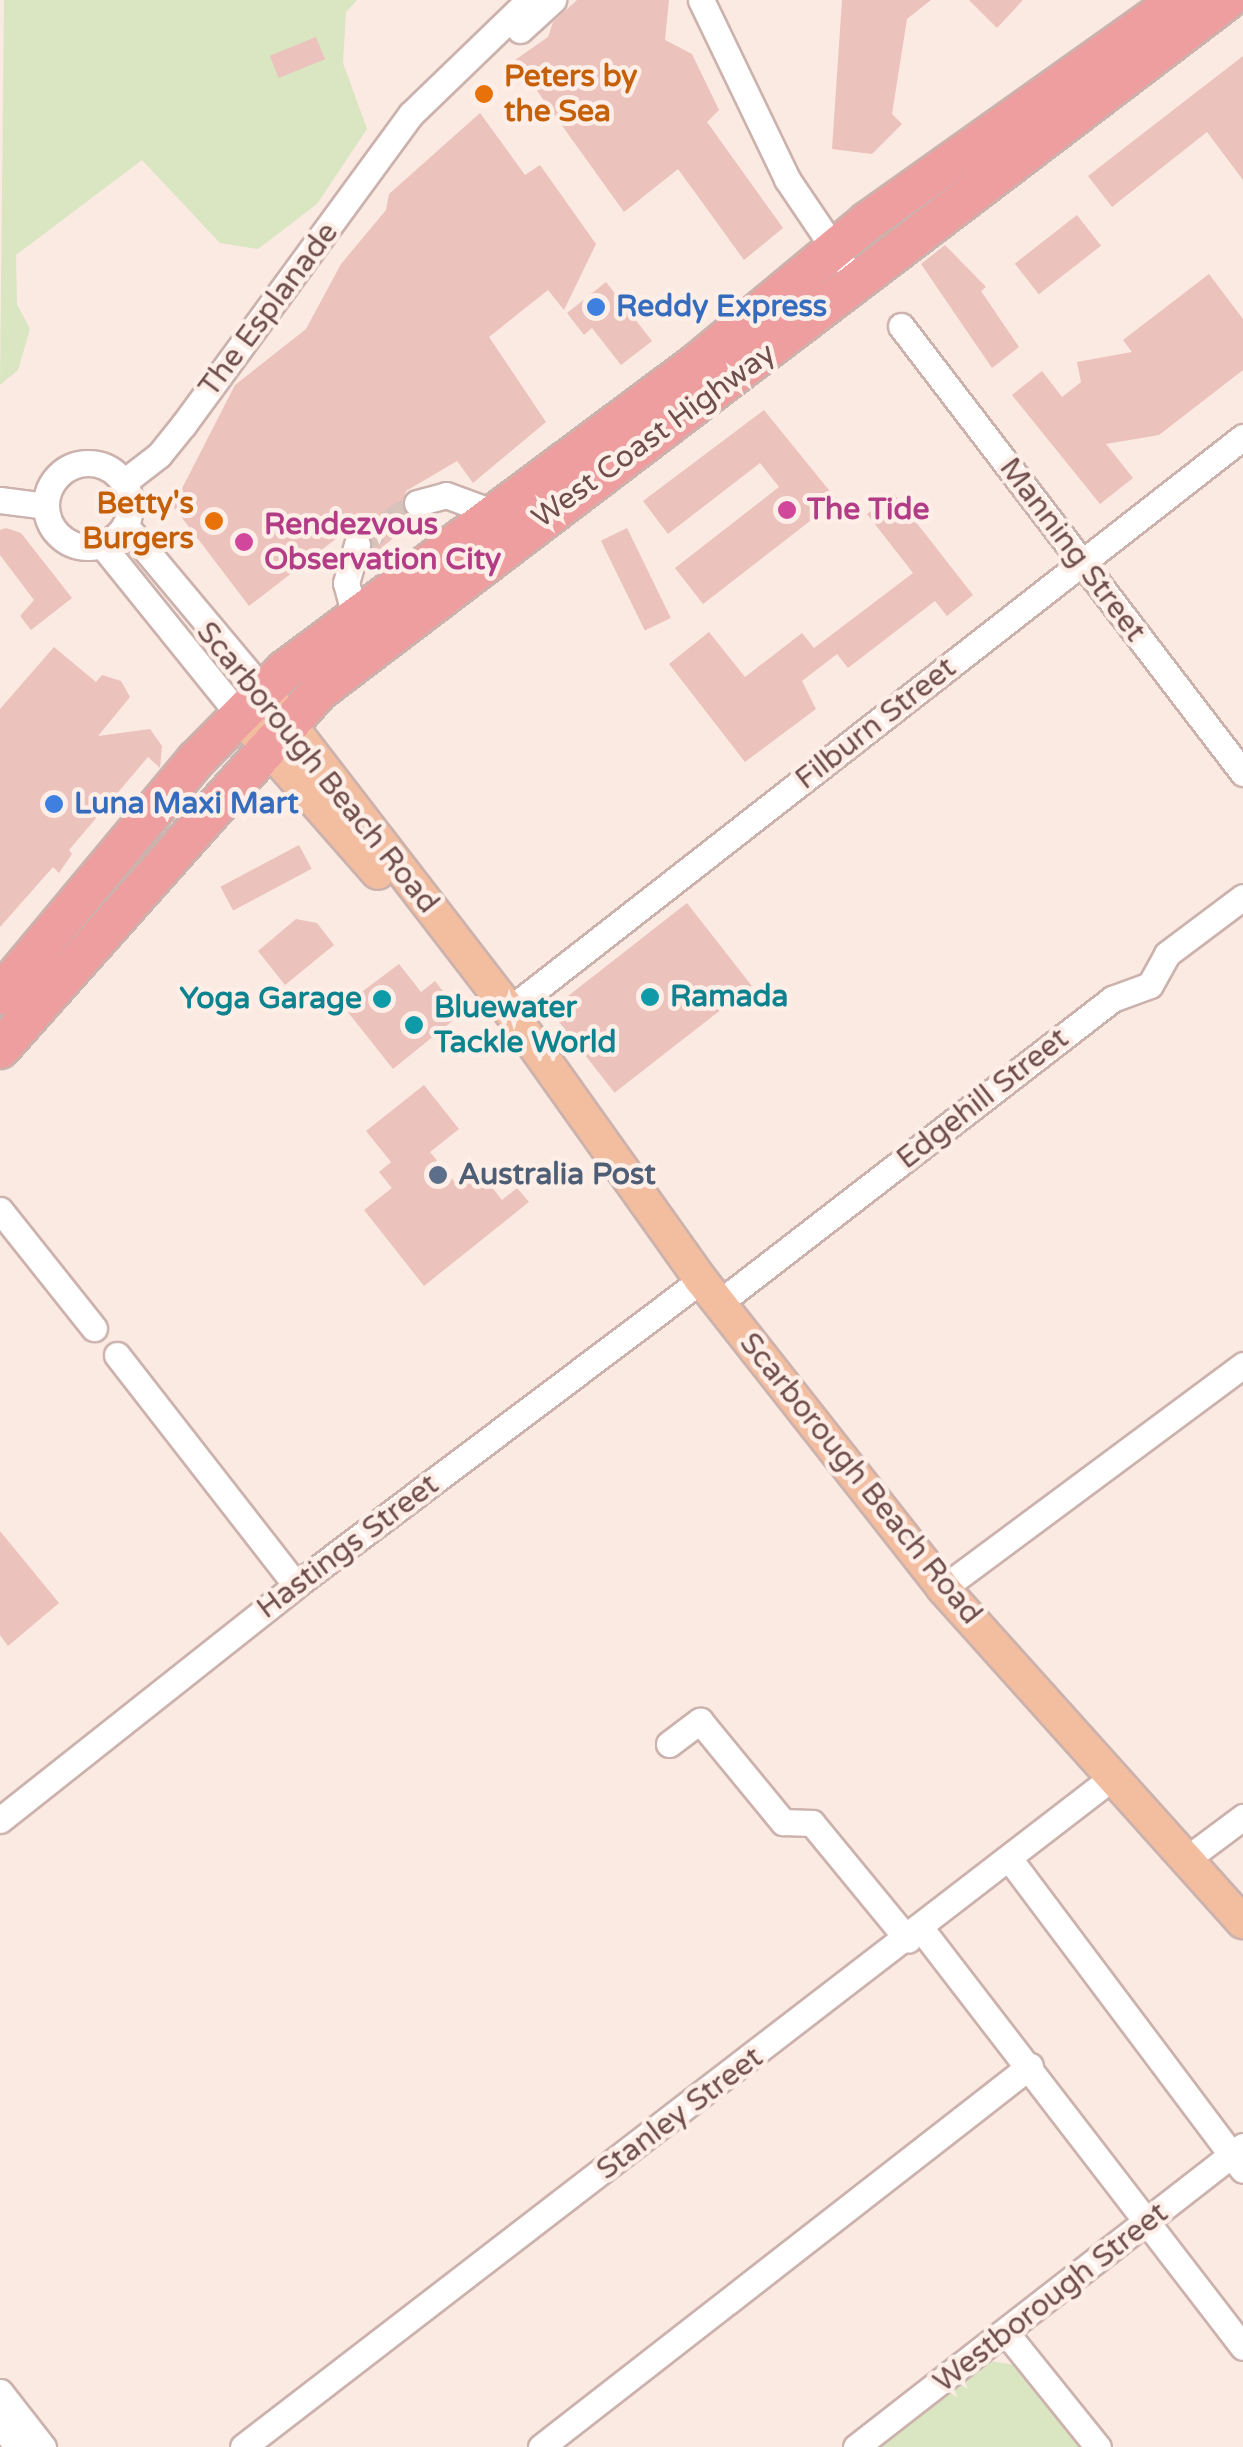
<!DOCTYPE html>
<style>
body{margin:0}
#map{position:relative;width:1243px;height:2447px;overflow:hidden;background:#faeae2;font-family:"Varela Round",sans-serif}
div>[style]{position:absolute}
.green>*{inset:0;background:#dae5c2}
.building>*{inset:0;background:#ecc2bc;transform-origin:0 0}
.minor-tunnel>*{height:25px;margin-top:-12.5px;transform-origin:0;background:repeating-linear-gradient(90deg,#d7c3bc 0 25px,transparent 0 37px)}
.roads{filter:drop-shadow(2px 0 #ccb2ad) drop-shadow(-2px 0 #ccb2ad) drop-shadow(0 2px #ccb2ad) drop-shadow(0 -2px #ccb2ad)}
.minor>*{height:25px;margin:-12.5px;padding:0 12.5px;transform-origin:12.5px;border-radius:12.5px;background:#fff}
.minor>.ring{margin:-12.5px;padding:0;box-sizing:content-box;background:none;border:25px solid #fff;border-radius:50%}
.major>*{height:32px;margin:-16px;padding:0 16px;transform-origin:16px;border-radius:16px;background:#f3bda0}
.highway>*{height:38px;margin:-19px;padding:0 19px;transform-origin:19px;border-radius:19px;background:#ef9e9f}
.dots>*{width:28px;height:28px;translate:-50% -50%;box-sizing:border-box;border:5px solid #fdeee7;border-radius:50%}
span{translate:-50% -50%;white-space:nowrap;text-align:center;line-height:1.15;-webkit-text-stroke:9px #fdeee7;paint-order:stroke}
.food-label{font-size:30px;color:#c56008;font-weight:700}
.left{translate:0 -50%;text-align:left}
.right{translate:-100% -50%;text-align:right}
.shop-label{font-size:30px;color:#366cbe;font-weight:700}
.street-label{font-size:30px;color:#6f4e4b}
.hotel-label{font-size:30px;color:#b23c85;font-weight:700}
.culture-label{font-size:30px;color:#0d838f;font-weight:700}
.service-label{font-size:30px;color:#4e5e75;font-weight:700}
</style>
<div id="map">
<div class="green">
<div style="clip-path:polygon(4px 0,357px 0,346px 12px,343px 63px,367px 129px,317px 204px,258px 249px,220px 243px,142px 160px,16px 255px,17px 304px,30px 329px,18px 370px,0 385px)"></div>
<div style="clip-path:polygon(984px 2360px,1015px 2365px,1080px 2447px,868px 2447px)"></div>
</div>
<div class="building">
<div style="clip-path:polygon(577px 0,669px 0,665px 40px,692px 54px,719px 110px,707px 122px,783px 228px,744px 260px,678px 169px,624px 212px,515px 60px,548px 37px,553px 22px)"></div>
<div style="clip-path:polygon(842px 0,931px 0,907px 19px,892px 114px,902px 124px,872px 154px,832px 149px)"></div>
<div style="clip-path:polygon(969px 0,1023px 0,997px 28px)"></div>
<div style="left:316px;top:37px;width:24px;height:50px;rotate:68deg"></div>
<div style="clip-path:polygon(1243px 56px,1243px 180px,1207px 132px,1112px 207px,1088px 176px)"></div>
<div style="clip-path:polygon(480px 113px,525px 175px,540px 165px,596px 244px,564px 310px,548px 290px,489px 337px,546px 422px,473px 483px,457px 461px,406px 491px,402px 508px,417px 519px,370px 557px,368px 533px,346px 531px,249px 606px,173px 506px,235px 385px,306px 329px,341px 264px,386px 210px,389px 194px)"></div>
<div style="left:1077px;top:215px;width:39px;height:79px;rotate:52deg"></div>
<div style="clip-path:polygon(945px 245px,986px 287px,981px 291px,1019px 347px,992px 368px,921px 264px)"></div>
<div style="clip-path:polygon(1209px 274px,1243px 319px,1243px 370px,1159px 435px,1106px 444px,1133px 478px,1100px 504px,1012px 395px,1042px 371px,1062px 397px,1081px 382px,1077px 362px,1132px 352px,1123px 340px)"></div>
<div style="clip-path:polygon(606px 282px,652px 341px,621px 365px,592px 328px,584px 335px,567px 313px)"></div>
<div style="clip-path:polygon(764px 410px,837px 500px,703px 604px,675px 568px,779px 487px,760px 463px,668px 534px,643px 501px)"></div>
<div style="clip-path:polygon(894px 494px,973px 595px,947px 616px,935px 601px,848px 668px,837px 654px,802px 681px,816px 709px,745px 762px,669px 664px,709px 632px,745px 677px,802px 633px,814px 648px,913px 573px,867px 514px)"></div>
<div style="clip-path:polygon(6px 528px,21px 533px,72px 598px,31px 630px,20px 616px,34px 600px,0 555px,0 530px)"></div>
<div style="left:627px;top:528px;width:100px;height:29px;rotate:64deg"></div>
<div style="clip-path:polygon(54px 647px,96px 682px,102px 675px,121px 681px,130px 697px,98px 736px,150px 729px,162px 746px,160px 768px,148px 757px,69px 850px,72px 854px,59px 873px,53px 867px,0 927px,0 709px)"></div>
<div style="left:299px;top:845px;width:27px;height:89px;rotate:62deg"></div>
<div style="left:687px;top:903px;width:105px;height:174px;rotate:52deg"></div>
<div style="clip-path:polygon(296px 919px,317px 923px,334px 945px,285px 985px,258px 951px)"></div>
<div style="clip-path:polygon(399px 964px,421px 992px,435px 981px,461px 1014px,393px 1069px,343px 1006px)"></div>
<div style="clip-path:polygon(424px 1085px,459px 1129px,430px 1152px,458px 1186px,478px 1170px,502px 1200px,517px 1188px,529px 1202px,424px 1286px,364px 1210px,392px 1188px,379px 1172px,391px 1162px,366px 1131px)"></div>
<div style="clip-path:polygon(0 1531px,59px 1603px,8px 1646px,0 1635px)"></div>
</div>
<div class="minor-tunnel">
<div style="left:357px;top:545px;width:73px;rotate:-35deg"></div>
</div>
<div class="roads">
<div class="minor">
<div style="left:701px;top:0;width:199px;rotate:64.3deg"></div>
<div style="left:787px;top:179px;width:97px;rotate:56deg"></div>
<div style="left:520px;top:30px;width:45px;rotate:-42.3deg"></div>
<div style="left:901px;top:326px;width:563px;rotate:52.58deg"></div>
<div class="ring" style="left:46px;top:463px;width:59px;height:59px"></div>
<div style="left:124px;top:482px;width:44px;rotate:-37.6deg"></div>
<div style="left:159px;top:455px;width:40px;rotate:-51deg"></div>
<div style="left:184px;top:424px;width:384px;rotate:-53.8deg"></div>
<div style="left:411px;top:114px;width:164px;rotate:-44deg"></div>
<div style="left:0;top:500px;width:46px;rotate:7.4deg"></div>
<div style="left:417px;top:503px;width:30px;rotate:-15deg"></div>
<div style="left:446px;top:495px;width:52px;rotate:20.2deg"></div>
<div style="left:125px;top:525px;width:215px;rotate:50.1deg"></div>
<div style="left:102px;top:545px;width:218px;rotate:51.1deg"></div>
<div style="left:355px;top:616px;width:34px;rotate:-105deg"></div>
<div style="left:346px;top:583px;width:40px;rotate:-74deg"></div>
<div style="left:509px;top:1010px;width:931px;rotate:-37.98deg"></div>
<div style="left:0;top:1210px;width:151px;rotate:51.5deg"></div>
<div style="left:719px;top:1303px;width:497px;rotate:-37.7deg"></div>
<div style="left:1112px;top:999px;width:40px;rotate:-20.2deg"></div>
<div style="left:1150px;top:985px;width:35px;rotate:-61deg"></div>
<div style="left:1167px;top:954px;width:95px;rotate:-36.9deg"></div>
<div style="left:117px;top:1355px;width:291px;rotate:52.1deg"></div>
<div style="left:943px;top:1588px;width:374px;rotate:-36.6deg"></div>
<div style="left:669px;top:1744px;width:39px;rotate:-37deg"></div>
<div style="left:700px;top:1721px;width:131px;rotate:50.6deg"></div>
<div style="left:783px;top:1822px;width:29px;rotate:2deg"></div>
<div style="left:812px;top:1823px;width:151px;rotate:50.6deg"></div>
<div style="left:0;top:1820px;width:378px;rotate:-38.4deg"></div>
<div style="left:296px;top:1585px;width:507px;rotate:-36.98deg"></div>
<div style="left:1188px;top:1858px;width:69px;rotate:-36.7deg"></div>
<div style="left:1011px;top:1861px;width:386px;rotate:53.1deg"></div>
<div style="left:922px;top:1930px;width:526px;rotate:52.41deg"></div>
<div style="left:1007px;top:2334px;width:145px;rotate:51.2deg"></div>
<div style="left:0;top:2392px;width:70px;rotate:52deg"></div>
<div style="left:0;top:2424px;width:29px;rotate:52deg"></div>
<div style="left:243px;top:2447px;width:1099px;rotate:-37.61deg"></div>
<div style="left:541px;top:2447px;width:620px;rotate:-37.92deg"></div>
<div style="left:856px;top:2447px;width:490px;rotate:-37.9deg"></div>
</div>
<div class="major">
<div style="left:263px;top:690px;width:404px;rotate:52.4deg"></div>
<div style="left:509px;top:1010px;width:331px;rotate:54.6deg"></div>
<div style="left:701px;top:1280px;width:392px;rotate:51.8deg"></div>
<div style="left:943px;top:1588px;width:449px;rotate:48.1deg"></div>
<div style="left:239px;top:715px;width:210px;rotate:48.7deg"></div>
</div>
<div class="highway">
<div style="left:0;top:995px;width:306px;rotate:-50.2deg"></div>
<div style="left:196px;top:760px;width:127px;rotate:-45.3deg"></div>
<div style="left:285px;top:670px;width:514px;rotate:-36.69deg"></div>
<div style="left:697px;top:363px;width:222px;rotate:-39.7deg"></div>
<div style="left:868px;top:221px;width:382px;rotate:-35.4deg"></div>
<div style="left:0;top:1049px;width:480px;rotate:-48.3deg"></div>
<div style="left:319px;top:691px;width:1141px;rotate:-37.27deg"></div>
</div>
</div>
<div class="dots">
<div style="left:484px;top:94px;background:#e8710a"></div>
<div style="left:596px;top:307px;background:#3f7fe0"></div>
<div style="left:787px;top:510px;background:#d1479c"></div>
<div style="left:214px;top:521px;background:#e8710a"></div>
<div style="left:244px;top:542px;background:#d1479c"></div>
<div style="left:54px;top:804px;background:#3f7fe0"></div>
<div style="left:650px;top:997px;background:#0f9aa8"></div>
<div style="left:382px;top:999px;background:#0f9aa8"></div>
<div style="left:414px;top:1025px;background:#0f9aa8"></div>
<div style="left:438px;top:1175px;background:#5c6f8a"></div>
</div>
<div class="food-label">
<span class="left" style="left:504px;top:94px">Peters by<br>the Sea</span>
<span class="right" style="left:194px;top:521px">Betty's<br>Burgers</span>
</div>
<div class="shop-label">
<span class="left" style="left:616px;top:307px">Reddy Express</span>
<span class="left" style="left:74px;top:804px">Luna Maxi Mart</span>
</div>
<div class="street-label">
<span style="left:269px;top:310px;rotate:-53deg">The Esplanade</span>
<span style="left:654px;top:436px;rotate:-36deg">West Coast Highway</span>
<span style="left:1072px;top:550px;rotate:53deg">Manning Street</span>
<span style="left:876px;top:724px;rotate:-38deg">Filburn Street</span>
<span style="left:317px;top:768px;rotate:51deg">Scarborough Beach Road</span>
<span style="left:983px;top:1099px;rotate:-38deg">Edgehill Street</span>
<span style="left:860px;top:1479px;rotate:51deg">Scarborough Beach Road</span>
<span style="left:348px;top:1547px;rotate:-37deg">Hastings Street</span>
<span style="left:680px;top:2114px;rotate:-37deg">Stanley Street</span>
<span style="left:1051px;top:2298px;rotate:-38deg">Westborough Street</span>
</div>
<div class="hotel-label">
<span class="left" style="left:807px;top:510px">The Tide</span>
<span class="left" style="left:264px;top:542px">Rendezvous<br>Observation City</span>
</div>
<div class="culture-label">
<span class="left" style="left:670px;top:997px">Ramada</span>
<span class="right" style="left:362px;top:999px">Yoga Garage</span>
<span class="left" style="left:434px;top:1025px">Bluewater<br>Tackle World</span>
</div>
<div class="service-label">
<span class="left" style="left:458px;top:1175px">Australia Post</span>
</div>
</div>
